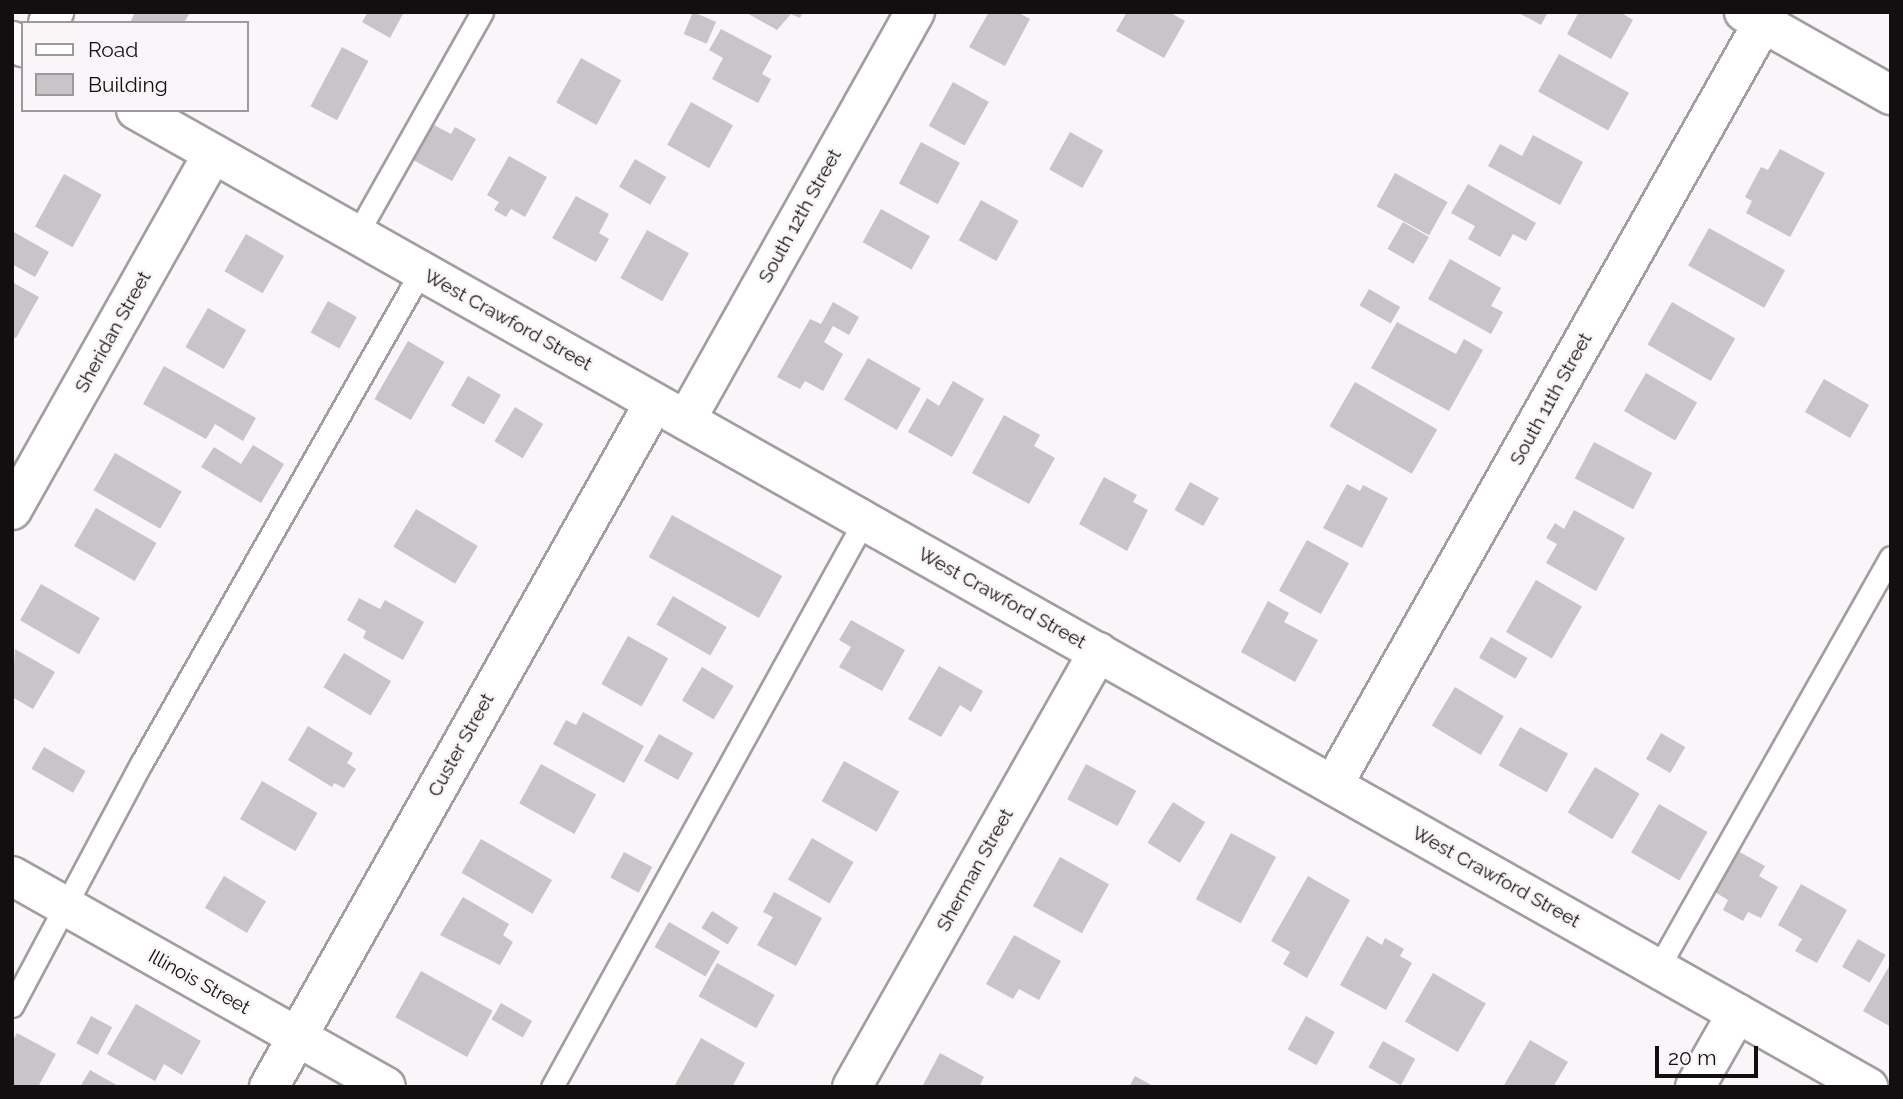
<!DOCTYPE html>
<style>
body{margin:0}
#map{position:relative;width:1903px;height:1099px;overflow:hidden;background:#faf5f8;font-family:Raleway,sans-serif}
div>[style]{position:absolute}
.building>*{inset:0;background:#c9c4c7;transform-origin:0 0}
.roads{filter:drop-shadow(2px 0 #a29da0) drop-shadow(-2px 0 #a29da0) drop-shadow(0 2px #a29da0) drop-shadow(0 -2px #a29da0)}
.service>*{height:21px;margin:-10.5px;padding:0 10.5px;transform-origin:10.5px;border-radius:10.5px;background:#fff}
.minor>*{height:38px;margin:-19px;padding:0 19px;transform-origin:19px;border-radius:19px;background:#fff}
.secondary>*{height:38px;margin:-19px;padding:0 19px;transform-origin:19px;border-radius:19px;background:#fff}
span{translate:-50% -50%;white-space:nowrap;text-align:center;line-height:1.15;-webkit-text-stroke:5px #faf5f8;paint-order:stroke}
.street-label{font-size:19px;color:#110f10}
.frame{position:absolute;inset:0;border:14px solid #110f10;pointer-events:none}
.legend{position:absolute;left:21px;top:21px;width:228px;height:91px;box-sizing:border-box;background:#faf5f8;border:2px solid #9d999b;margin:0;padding:9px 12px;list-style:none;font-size:21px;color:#110f10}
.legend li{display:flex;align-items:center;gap:14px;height:35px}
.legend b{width:35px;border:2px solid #9d999b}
.scale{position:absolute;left:1655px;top:1046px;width:103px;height:32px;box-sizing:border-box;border:4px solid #110f10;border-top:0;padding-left:9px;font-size:21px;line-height:24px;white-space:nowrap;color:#110f10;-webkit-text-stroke:5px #faf5f8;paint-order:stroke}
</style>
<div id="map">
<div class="building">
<div style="clip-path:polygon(135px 12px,190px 12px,184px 23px,130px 23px)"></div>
<div style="clip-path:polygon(368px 12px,404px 12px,390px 38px,362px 22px)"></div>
<div style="left:693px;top:12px;width:25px;height:24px;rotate:23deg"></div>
<div style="clip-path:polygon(745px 12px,803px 12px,800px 18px,791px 14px,777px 30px)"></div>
<div style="clip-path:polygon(989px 12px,1017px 12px,1030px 19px,1005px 66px,969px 47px)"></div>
<div style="clip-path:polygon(1127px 12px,1169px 12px,1185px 21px,1164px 58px,1116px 31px)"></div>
<div style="clip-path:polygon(1517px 12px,1548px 12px,1541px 25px)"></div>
<div style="clip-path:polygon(1579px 12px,1620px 12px,1633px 20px,1611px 59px,1567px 34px)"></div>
<div style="clip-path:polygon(721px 29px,772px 56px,762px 74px,771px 79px,758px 103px,712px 79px,723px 58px,709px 50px)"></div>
<div style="left:342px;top:47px;width:30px;height:67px;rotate:28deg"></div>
<div style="left:1559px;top:54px;width:80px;height:43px;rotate:29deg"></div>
<div style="left:581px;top:58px;width:46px;height:51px;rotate:29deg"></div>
<div style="left:953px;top:82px;width:41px;height:50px;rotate:29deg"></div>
<div style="left:691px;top:102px;width:48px;height:49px;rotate:29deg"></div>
<div style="clip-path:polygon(432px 124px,451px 134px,455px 127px,476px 139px,452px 181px,413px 160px)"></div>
<div style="left:1070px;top:132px;width:38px;height:43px;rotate:29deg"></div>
<div style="clip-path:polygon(1533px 135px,1583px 162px,1560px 205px,1488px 166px,1500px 144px,1522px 156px)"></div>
<div style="left:921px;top:142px;width:44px;height:47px;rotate:28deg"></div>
<div style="clip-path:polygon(1780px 149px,1825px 173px,1790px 237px,1746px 213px,1752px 201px,1745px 197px,1761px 167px,1768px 170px)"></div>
<div style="clip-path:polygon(509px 156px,547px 177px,525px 217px,511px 209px,506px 217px,494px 210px,499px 202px,487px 195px)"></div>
<div style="left:635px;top:159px;width:36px;height:32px;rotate:30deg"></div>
<div style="left:1395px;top:173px;width:60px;height:38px;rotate:29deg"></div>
<div style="left:64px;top:174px;width:43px;height:60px;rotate:29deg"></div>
<div style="clip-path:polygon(1468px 184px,1536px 223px,1526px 241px,1513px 234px,1500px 257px,1468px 239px,1475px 226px,1451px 213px)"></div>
<div style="clip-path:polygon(576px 196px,609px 214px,599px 233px,609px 239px,596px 262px,552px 238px)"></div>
<div style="left:981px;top:200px;width:43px;height:46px;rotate:29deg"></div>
<div style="left:881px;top:209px;width:56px;height:38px;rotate:29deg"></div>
<div style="left:1403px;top:222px;width:30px;height:31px;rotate:30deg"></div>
<div style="left:1709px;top:228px;width:87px;height:43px;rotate:29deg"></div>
<div style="left:647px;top:230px;width:48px;height:55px;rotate:29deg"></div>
<div style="clip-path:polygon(12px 231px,49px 252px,35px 277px,12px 264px)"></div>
<div style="left:246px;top:234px;width:44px;height:43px;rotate:30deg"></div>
<div style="clip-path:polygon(1450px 259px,1501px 288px,1491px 306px,1503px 312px,1491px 334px,1428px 299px)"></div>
<div style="clip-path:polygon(12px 282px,39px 297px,16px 338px,12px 336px)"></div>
<div style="left:1369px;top:289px;width:36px;height:19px;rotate:30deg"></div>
<div style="left:328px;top:301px;width:33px;height:36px;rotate:29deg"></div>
<div style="clip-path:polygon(833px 302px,859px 317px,849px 335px,833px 326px,824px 342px,843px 354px,823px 391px,805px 381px,800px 389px,777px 377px,810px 319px,821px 324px)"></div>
<div style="left:1672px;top:302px;width:73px;height:49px;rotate:30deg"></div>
<div style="left:208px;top:308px;width:44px;height:45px;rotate:30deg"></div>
<div style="clip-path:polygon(1397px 322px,1456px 354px,1464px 339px,1483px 350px,1449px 411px,1371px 368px)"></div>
<div style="left:408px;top:341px;width:42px;height:67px;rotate:30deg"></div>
<div style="left:868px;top:358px;width:61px;height:48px;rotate:30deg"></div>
<div style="clip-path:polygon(164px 366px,256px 418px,243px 441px,215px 424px,206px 439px,143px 404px)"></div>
<div style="left:1646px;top:373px;width:59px;height:44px;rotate:30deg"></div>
<div style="left:468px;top:376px;width:38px;height:34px;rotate:30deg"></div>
<div style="left:1824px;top:379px;width:52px;height:38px;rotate:30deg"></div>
<div style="clip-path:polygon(953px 381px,984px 399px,952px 457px,908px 432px,927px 398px,939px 406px)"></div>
<div style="left:1355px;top:382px;width:95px;height:51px;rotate:30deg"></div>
<div style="left:515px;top:407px;width:33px;height:40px;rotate:31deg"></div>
<div style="clip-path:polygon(1004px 415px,1040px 435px,1034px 446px,1055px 458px,1029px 504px,972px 473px)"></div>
<div style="left:1594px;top:442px;width:66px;height:41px;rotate:28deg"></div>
<div style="clip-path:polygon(253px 445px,284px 464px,261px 503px,201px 467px,214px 447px,241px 464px)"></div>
<div style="left:115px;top:453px;width:77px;height:43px;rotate:30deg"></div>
<div style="clip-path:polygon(1104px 477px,1137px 495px,1133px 502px,1148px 510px,1127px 551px,1079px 524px)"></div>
<div style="left:1190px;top:482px;width:33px;height:32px;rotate:29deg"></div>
<div style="clip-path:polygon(1347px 484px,1360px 491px,1363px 485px,1388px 498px,1362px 548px,1323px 528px)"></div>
<div style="left:96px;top:508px;width:70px;height:44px;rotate:30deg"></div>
<div style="left:416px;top:509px;width:72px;height:44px;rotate:31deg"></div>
<div style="clip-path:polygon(1574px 510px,1625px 538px,1596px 591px,1546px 563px,1557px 544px,1546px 538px,1555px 523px,1564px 529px)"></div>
<div style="left:672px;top:515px;width:126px;height:48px;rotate:29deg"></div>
<div style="left:1307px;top:540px;width:48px;height:58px;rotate:29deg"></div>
<div style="left:1536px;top:580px;width:53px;height:60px;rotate:30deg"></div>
<div style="left:41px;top:584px;width:68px;height:42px;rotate:30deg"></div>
<div style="left:673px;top:596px;width:62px;height:33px;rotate:30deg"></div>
<div style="clip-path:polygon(359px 598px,380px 609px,385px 600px,424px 622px,403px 660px,363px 638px,366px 631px,347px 620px)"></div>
<div style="clip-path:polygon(1268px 601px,1289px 613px,1284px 622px,1318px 640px,1295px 682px,1241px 652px)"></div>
<div style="clip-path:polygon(851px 620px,905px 650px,882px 691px,839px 667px,851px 647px,839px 640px)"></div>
<div style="left:628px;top:636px;width:46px;height:55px;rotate:29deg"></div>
<div style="left:1491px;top:637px;width:42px;height:24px;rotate:30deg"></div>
<div style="clip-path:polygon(15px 649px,55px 672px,33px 709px,12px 697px)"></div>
<div style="left:344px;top:653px;width:55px;height:40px;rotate:31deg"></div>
<div style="clip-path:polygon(939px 666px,983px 691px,971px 712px,960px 705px,941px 737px,908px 719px)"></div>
<div style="left:702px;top:667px;width:37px;height:39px;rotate:31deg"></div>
<div style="left:1455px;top:687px;width:57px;height:45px;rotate:31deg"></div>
<div style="clip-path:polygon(583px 712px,644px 746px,624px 783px,553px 744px,566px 720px,576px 725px)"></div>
<div style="clip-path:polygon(308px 726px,353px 753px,347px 763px,356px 769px,344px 788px,334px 783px,332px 787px,288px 760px)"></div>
<div style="left:1520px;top:727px;width:55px;height:44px;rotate:29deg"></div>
<div style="left:1661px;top:733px;width:28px;height:30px;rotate:30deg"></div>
<div style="left:659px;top:734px;width:39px;height:31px;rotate:29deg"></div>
<div style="left:44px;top:747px;width:48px;height:25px;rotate:30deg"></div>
<div style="left:844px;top:761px;width:63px;height:46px;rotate:29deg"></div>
<div style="left:541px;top:764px;width:63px;height:45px;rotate:29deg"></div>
<div style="left:1086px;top:764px;width:57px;height:40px;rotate:28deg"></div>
<div style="left:1595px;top:767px;width:52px;height:53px;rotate:31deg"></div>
<div style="left:262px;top:781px;width:64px;height:44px;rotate:30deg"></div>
<div style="left:1173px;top:802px;width:38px;height:48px;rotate:32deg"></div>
<div style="left:1659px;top:804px;width:56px;height:56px;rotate:30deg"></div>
<div style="left:1231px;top:833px;width:51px;height:75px;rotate:28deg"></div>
<div style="left:812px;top:838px;width:48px;height:48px;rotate:30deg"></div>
<div style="left:481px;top:839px;width:82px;height:39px;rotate:30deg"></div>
<div style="clip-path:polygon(1736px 850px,1765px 866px,1759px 876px,1778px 887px,1761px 918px,1748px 912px,1743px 921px,1723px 910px,1728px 900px,1713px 891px)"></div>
<div style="left:624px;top:852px;width:32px;height:29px;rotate:28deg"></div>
<div style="left:1060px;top:857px;width:56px;height:56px;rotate:29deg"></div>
<div style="left:224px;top:876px;width:49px;height:37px;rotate:31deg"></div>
<div style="clip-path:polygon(1308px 876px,1350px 900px,1307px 978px,1283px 964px,1290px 952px,1271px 941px)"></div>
<div style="clip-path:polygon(1801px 884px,1847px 910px,1817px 963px,1795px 951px,1802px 939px,1778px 925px)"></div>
<div style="clip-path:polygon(774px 892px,822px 918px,796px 966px,757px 945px,773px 917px,763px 912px)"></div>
<div style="clip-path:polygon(463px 897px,509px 924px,503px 935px,513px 942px,500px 965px,440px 935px)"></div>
<div style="left:712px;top:911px;width:31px;height:20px;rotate:32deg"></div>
<div style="left:669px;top:922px;width:59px;height:29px;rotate:30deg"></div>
<div style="clip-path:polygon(1014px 935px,1061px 961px,1039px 1000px,1019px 989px,1013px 999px,986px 984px)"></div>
<div style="clip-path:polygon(1367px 936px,1382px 945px,1385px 938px,1404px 949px,1400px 956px,1412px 963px,1386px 1010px,1340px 985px)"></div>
<div style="left:1858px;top:939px;width:32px;height:32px;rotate:30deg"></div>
<div style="left:717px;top:963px;width:66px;height:38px;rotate:29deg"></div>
<div style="clip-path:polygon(1891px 963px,1891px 1027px,1863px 1011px)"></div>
<div style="left:421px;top:971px;width:82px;height:53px;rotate:29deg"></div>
<div style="left:1433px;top:973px;width:61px;height:56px;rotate:30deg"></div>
<div style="left:501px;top:1003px;width:36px;height:19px;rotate:30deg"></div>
<div style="clip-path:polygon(136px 1004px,201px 1041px,182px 1075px,164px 1064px,155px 1081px,107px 1054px)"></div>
<div style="left:91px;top:1016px;width:24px;height:31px;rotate:28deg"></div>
<div style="left:1306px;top:1016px;width:33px;height:38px;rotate:29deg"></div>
<div style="clip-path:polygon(17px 1033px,56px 1054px,38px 1087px,12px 1085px,12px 1042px)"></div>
<div style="clip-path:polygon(701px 1038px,745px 1063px,732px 1087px,675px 1085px)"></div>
<div style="clip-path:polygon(1530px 1040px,1568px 1062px,1553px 1087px,1503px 1087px)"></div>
<div style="left:1383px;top:1041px;width:37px;height:30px;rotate:29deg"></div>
<div style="clip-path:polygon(940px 1053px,984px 1077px,979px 1087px,922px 1087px)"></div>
<div style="clip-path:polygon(90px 1070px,120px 1087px,80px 1087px)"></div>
<div style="clip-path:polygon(1135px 1076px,1155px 1087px,1129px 1087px)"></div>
</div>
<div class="roads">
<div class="service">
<div style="left:357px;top:234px;width:255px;rotate:-60.6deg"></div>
<div style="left:1658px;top:968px;width:472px;rotate:-60.5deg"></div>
<div style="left:12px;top:1006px;width:276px;rotate:-62deg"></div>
<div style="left:142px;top:762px;width:565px;rotate:-60.39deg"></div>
<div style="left:552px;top:1087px;width:646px;rotate:-61.13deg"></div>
</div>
<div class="minor">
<div style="left:1744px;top:12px;width:169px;rotate:29.5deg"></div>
<div style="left:48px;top:23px;width:13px;rotate:-61deg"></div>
<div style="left:686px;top:420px;width:468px;rotate:-60.7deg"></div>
<div style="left:12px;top:510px;width:409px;rotate:-60.6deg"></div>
<div style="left:1333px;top:785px;width:887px;rotate:-60.58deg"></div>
<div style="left:12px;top:876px;width:429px;rotate:29.4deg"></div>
<div style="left:269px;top:1087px;width:785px;rotate:-60.63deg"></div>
<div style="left:852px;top:1087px;width:500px;rotate:-60.5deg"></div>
<div style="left:1695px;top:1087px;width:85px;rotate:-60.4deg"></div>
</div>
<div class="secondary">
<div style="left:12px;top:41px;width:13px;rotate:29deg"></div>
<div style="left:136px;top:110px;width:1989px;rotate:29.43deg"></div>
</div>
</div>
<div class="street-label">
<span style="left:800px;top:216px;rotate:-61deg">South 12th Street</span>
<span style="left:508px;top:320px;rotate:29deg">West Crawford Street</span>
<span style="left:113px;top:332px;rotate:-61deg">Sheridan Street</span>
<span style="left:1551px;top:399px;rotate:-61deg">South 11th Street</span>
<span style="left:1002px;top:598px;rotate:29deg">West Crawford Street</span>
<span style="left:461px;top:745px;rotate:-61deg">Custer Street</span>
<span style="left:975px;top:870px;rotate:-61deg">Sherman Street</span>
<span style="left:1496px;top:877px;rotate:29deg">West Crawford Street</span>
<span style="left:199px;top:982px;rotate:29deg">Illinois Street</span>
</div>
<div class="frame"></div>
<ul class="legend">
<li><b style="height:9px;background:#fff"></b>Road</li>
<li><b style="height:19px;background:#c9c4c7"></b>Building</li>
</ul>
<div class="scale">20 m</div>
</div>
